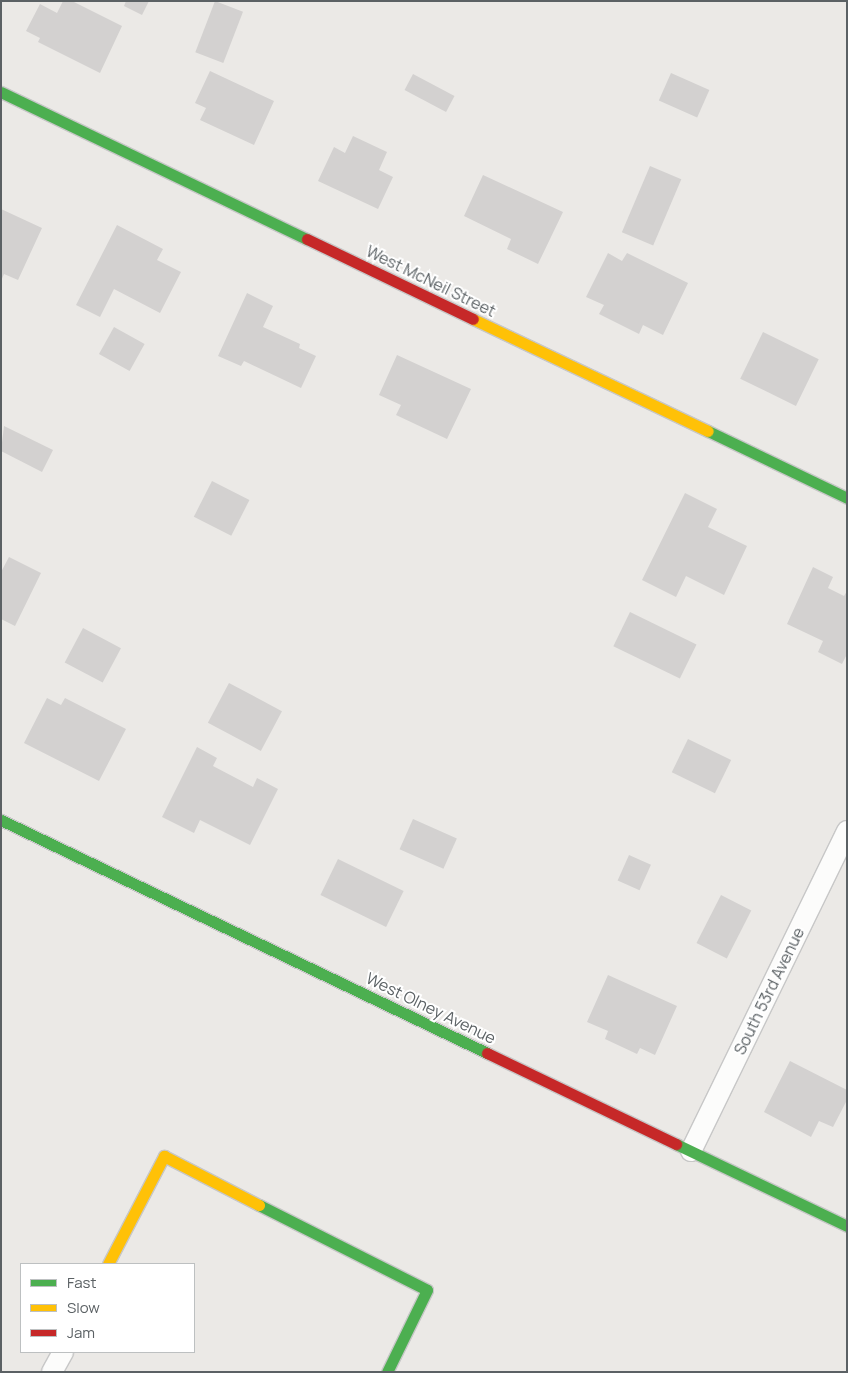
<!DOCTYPE html>
<style>
body{margin:0}
#map{position:relative;width:848px;height:1373px;overflow:hidden;background:#ebe9e6;font-family:Manrope,sans-serif}
div>[style]{position:absolute}
.building>*{inset:0;background:#d3d1d0;transform-origin:0 0}
.roads{filter:drop-shadow(1px 0 #c7c7c7) drop-shadow(-1px 0 #c7c7c7) drop-shadow(0 1px #c7c7c7) drop-shadow(0 -1px #c7c7c7)}
.street>*{height:20px;margin:-10px;padding:0 10px;transform-origin:10px;border-radius:10px;background:#fcfcfb}
.fast>*{height:11px;margin:-5.5px;padding:0 5.5px;transform-origin:5.5px;border-radius:5.5px;background:#4caf50}
.slow>*{height:11px;margin:-5.5px;padding:0 5.5px;transform-origin:5.5px;border-radius:5.5px;background:#ffc107}
.jam>*{height:11px;margin:-5.5px;padding:0 5.5px;transform-origin:5.5px;border-radius:5.5px;background:#c62828}
span{translate:-50% -50%;white-space:nowrap;text-align:center;line-height:1.15;-webkit-text-stroke:4px #fff;paint-order:stroke}
.street-label{font-size:16px;color:#5b6164}
.frame{position:absolute;inset:0;border:2px solid #5b6164;pointer-events:none}
.legend{position:absolute;left:20px;top:1263px;width:175px;height:90px;box-sizing:border-box;background:#fff;border:1px solid #bdc0c1;margin:0;padding:6px 9px;list-style:none;font-size:15px;color:#5b6164}
.legend li{display:flex;align-items:center;gap:10px;height:25px}
.legend b{width:25px;border:1px solid #bdc0c1}
</style>
<div id="map">
<div class="building">
<div style="clip-path:polygon(63px 1px,72px 1px,122px 26px,100px 73px,38px 42px,40px 38px,26px 31px,40px 4px,57px 13px)"></div>
<div style="clip-path:polygon(126px 1px,149px 1px,142px 15px,124px 6px)"></div>
<div style="left:215px;top:1px;width:30px;height:55px;rotate:21deg"></div>
<div style="clip-path:polygon(210px 71px,274px 101px,254px 145px,200px 120px,206px 108px,195px 103px)"></div>
<div style="left:671px;top:73px;width:42px;height:30px;rotate:24deg"></div>
<div style="left:413px;top:74px;width:47px;height:18px;rotate:28deg"></div>
<div style="clip-path:polygon(353px 136px,387px 152px,379px 170px,393px 177px,378px 209px,318px 181px,334px 147px,345px 153px)"></div>
<div style="left:650px;top:166px;width:34px;height:72px;rotate:23deg"></div>
<div style="clip-path:polygon(483px 175px,563px 212px,538px 264px,507px 249px,511px 239px,464px 216px)"></div>
<div style="clip-path:polygon(1px 209px,42px 228px,18px 280px,4px 274px,1px 281px)"></div>
<div style="clip-path:polygon(117px 225px,163px 249px,157px 260px,181px 272px,160px 313px,114px 289px,100px 317px,76px 305px)"></div>
<div style="clip-path:polygon(608px 253px,622px 261px,627px 253px,688px 283px,663px 335px,643px 325px,639px 334px,599px 314px,604px 305px,586px 297px)"></div>
<div style="clip-path:polygon(247px 293px,273px 306px,263px 327px,300px 344px,299px 348px,316px 356px,301px 388px,244px 361px,241px 366px,218px 356px)"></div>
<div style="left:114px;top:327px;width:35px;height:31px;rotate:29deg"></div>
<div style="left:763px;top:332px;width:62px;height:52px;rotate:26deg"></div>
<div style="clip-path:polygon(397px 355px,471px 389px,447px 439px,396px 415px,401px 405px,379px 395px)"></div>
<div style="clip-path:polygon(4px 426px,53px 450px,42px 472px,1px 451px)"></div>
<div style="left:212px;top:481px;width:42px;height:40px;rotate:27deg"></div>
<div style="clip-path:polygon(685px 493px,717px 509px,708px 527px,747px 546px,724px 595px,686px 576px,676px 597px,642px 580px)"></div>
<div style="clip-path:polygon(9px 557px,41px 573px,15px 626px,1px 619px,1px 572px)"></div>
<div style="clip-path:polygon(813px 567px,833px 577px,828px 588px,844px 596px,847px 591px,847px 654px,842px 664px,818px 652px,823px 641px,787px 624px)"></div>
<div style="left:630px;top:612px;width:74px;height:38px;rotate:26deg"></div>
<div style="left:83px;top:628px;width:43px;height:39px;rotate:28deg"></div>
<div style="left:229px;top:683px;width:60px;height:45px;rotate:28deg"></div>
<div style="clip-path:polygon(47px 698px,61px 705px,65px 698px,126px 729px,99px 781px,24px 743px)"></div>
<div style="left:688px;top:739px;width:48px;height:37px;rotate:26deg"></div>
<div style="clip-path:polygon(197px 747px,217px 758px,213px 766px,253px 787px,257px 778px,278px 789px,250px 845px,200px 820px,194px 833px,162px 817px)"></div>
<div style="left:413px;top:819px;width:48px;height:33px;rotate:24deg"></div>
<div style="left:629px;top:855px;width:24px;height:28px;rotate:24deg"></div>
<div style="left:338px;top:859px;width:73px;height:40px;rotate:26deg"></div>
<div style="left:721px;top:895px;width:34px;height:54px;rotate:27deg"></div>
<div style="clip-path:polygon(608px 975px,677px 1006px,655px 1055px,640px 1048px,637px 1054px,605px 1039px,608px 1031px,587px 1022px)"></div>
<div style="clip-path:polygon(790px 1061px,847px 1090px,847px 1100px,833px 1127px,819px 1121px,811px 1137px,764px 1112px)"></div>
</div>
<div class="roads">
<div class="street">
<div style="left:691px;top:1151px;width:356px;rotate:-64deg"></div>
<div style="left:52px;top:1372px;width:23px;rotate:-61deg"></div>
</div>
<div class="fast">
<div style="left:1px;top:92px;width:339px;rotate:25.7deg"></div>
<div style="left:708px;top:431px;width:154px;rotate:25.7deg"></div>
<div style="left:1px;top:820px;width:539px;rotate:25.61deg"></div>
<div style="left:676px;top:1144px;width:190px;rotate:25.6deg"></div>
<div style="left:259px;top:1205px;width:188px;rotate:26.8deg"></div>
<div style="left:427px;top:1290px;width:91px;rotate:116deg"></div>
</div>
<div class="slow">
<div style="left:473px;top:319px;width:260px;rotate:25.5deg"></div>
<div style="left:108px;top:1264px;width:122px;rotate:-62.6deg"></div>
<div style="left:164px;top:1156px;width:107px;rotate:27.3deg"></div>
</div>
<div class="jam">
<div style="left:307px;top:239px;width:184px;rotate:25.7deg"></div>
<div style="left:487px;top:1053px;width:210px;rotate:25.7deg"></div>
</div>
</div>
<div class="street-label">
<span style="left:431px;top:281px;rotate:26deg">West McNeil Street</span>
<span style="left:769px;top:991px;rotate:-64deg">South 53rd Avenue</span>
<span style="left:431px;top:1008px;rotate:26deg">West Olney Avenue</span>
</div>
<div class="frame"></div>
<ul class="legend">
<li><b style="height:6px;background:#4caf50"></b>Fast</li>
<li><b style="height:6px;background:#ffc107"></b>Slow</li>
<li><b style="height:6px;background:#c62828"></b>Jam</li>
</ul>
</div>
